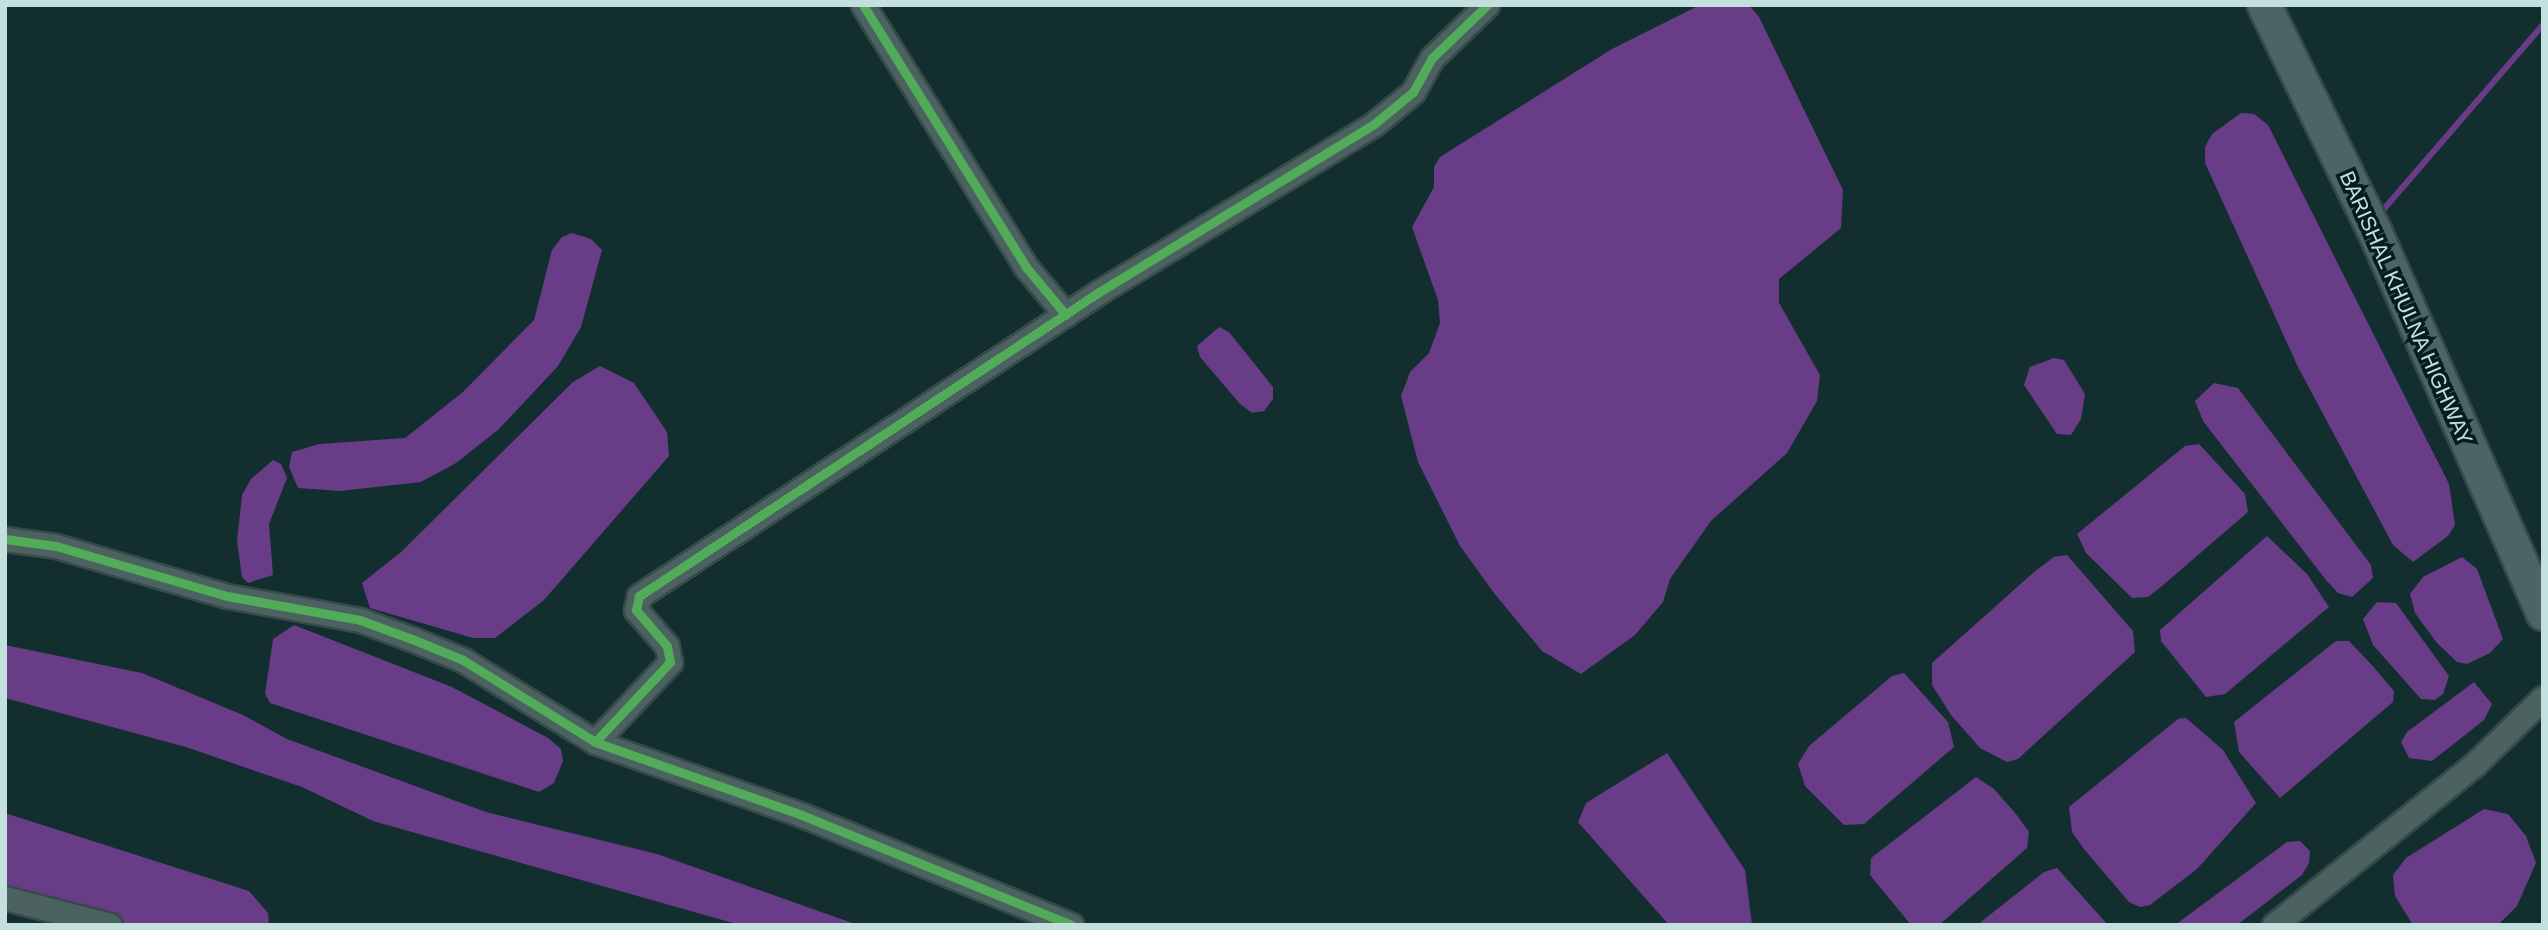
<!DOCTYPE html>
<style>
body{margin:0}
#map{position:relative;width:2548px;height:930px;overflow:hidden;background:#132e2e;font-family:Arial,sans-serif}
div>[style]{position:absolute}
.water>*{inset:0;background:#693c87}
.stream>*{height:6px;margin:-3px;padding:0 3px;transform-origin:3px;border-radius:3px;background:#693c87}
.roads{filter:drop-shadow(2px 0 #364a4a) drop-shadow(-2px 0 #364a4a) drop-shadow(0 2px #364a4a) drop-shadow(0 -2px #364a4a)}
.minor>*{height:23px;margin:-11.5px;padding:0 11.5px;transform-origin:11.5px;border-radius:11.5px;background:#4c6261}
.highway>*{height:33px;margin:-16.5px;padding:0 16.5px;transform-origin:16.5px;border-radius:16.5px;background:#4b6565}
.cycleway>*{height:9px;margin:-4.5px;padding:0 4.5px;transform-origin:4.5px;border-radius:4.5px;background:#51ab58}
span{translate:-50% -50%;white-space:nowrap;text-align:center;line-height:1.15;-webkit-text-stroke:7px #051e1d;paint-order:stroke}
.street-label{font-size:21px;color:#c3e0de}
.frame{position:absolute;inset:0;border:7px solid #c3e0de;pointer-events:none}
</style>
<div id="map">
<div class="water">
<div style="clip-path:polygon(1700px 5px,1749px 5px,1759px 17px,1843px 190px,1841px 228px,1779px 279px,1779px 303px,1820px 375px,1817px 401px,1787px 453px,1711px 521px,1670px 579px,1663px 602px,1635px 635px,1581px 674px,1542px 651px,1494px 593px,1460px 546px,1418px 462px,1401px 396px,1410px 372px,1429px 353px,1440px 323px,1438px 300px,1412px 227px,1434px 187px,1434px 167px,1440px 157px,1612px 49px)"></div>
<div style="clip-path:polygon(2241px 113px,2254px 114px,2268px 125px,2449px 484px,2455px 525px,2448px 536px,2413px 562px,2393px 545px,2298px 367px,2205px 163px,2205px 147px,2212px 134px)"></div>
<div style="clip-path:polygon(572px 233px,591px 239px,602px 250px,581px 327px,558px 366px,499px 429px,456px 463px,421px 482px,340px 491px,298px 488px,289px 467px,292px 452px,319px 444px,405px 438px,463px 392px,534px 320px,552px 250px,562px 237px)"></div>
<div style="clip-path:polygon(1219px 327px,1229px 332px,1273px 387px,1273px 399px,1264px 411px,1252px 413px,1240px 404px,1200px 357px,1197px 346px)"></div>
<div style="clip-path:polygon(2054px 358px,2064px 360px,2085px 394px,2081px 419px,2071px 435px,2057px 434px,2024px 385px,2030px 367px)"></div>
<div style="clip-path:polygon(600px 366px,634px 383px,667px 432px,669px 456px,544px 600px,495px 638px,473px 638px,370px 608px,362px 583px,401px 552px,573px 382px)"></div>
<div style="clip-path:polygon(2214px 383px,2238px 388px,2371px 565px,2373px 578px,2352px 597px,2338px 593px,2326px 580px,2203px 421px,2195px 401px)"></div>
<div style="clip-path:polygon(2199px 444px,2245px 494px,2248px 512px,2162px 586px,2148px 597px,2132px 598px,2086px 553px,2077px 534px,2185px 446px)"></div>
<div style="clip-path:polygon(273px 460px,281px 464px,287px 478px,269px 524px,273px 575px,248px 583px,242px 577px,237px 541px,242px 495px,251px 479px)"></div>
<div style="clip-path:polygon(2267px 536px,2307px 574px,2329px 607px,2225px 694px,2206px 697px,2161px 641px,2160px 630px)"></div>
<div style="clip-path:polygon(2067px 555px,2133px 631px,2135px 652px,2018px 759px,2007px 762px,1980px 748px,1951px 715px,1932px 685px,1932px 663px,2034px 572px,2054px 557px)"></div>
<div style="clip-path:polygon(2462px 557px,2477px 569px,2503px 639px,2490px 653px,2467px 664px,2457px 662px,2437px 643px,2415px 613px,2410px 594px,2423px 577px)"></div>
<div style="clip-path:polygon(2377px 602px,2396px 603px,2449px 676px,2443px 694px,2435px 700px,2421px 699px,2373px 645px,2363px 619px)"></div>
<div style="clip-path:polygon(294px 625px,452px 687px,548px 738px,561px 749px,563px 761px,554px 783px,539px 792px,270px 703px,265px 694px,273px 639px)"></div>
<div style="clip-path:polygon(2336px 641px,2349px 641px,2371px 664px,2394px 691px,2393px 702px,2280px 798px,2239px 752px,2234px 722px)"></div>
<div style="clip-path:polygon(5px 645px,142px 673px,243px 715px,287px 739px,486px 812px,657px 854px,858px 925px,740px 925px,373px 821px,302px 787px,186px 747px,5px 698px)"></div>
<div style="clip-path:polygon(1904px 673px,1948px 722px,1954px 747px,1864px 824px,1844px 825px,1805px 786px,1798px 764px,1809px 746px,1892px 676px)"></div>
<div style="clip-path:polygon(2474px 682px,2492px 704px,2484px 720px,2432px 761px,2409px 758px,2401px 742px,2407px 732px)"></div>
<div style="clip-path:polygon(2186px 718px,2223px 750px,2256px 803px,2197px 869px,2150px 905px,2140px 907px,2129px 902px,2084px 849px,2072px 832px,2069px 807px,2178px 719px)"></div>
<div style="clip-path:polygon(1667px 753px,1745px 870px,1752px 925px,1669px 925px,1578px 822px,1586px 803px)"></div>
<div style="clip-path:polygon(1976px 777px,1994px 789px,2016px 814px,2029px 832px,2027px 848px,1939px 925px,1911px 925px,1870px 875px,1871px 858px)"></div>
<div style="clip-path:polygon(2484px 809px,2508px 814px,2526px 836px,2536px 863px,2517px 906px,2498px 925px,2413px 925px,2395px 896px,2393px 875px,2406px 858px)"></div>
<div style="clip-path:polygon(5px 813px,249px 891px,268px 913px,269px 925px,129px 925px,5px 890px)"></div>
<div style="clip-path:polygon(2300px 841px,2310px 851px,2309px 863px,2302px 875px,2237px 925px,2175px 925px,2287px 842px)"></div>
<div style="clip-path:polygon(2057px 868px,2108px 925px,1977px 925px,2044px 872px)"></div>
</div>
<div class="stream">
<div style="left:2377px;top:217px;width:254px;rotate:-49.2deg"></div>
</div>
<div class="roads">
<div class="minor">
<div style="left:863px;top:5px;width:309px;rotate:58.1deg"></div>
<div style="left:1026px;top:267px;width:62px;rotate:50.2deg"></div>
<div style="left:5px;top:539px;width:51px;rotate:7.8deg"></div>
<div style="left:56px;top:546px;width:178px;rotate:16.3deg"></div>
<div style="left:227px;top:596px;width:135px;rotate:10.2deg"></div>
<div style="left:360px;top:620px;width:55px;rotate:20.1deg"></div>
<div style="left:412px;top:639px;width:55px;rotate:22.4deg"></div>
<div style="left:463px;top:660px;width:155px;rotate:31.8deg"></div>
<div style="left:595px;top:742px;width:219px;rotate:19.4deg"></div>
<div style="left:802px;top:815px;width:291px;rotate:22.2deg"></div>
<div style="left:595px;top:742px;width:110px;rotate:-46.8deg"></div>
<div style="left:670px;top:662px;width:16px;rotate:-101deg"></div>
<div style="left:667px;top:646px;width:48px;rotate:-130.7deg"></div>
<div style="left:636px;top:610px;width:14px;rotate:-78deg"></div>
<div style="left:639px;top:596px;width:551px;rotate:-33.46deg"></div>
<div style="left:1099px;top:292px;width:322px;rotate:-31.4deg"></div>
<div style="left:1374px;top:124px;width:50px;rotate:-39.4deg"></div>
<div style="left:1413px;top:92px;width:39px;rotate:-61deg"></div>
<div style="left:1432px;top:58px;width:76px;rotate:-43.9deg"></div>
<div style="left:5px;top:898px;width:108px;rotate:14.4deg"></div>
<div style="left:2274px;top:925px;width:256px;rotate:-38.7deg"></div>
<div style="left:2474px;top:765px;width:96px;rotate:-44.2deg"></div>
</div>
<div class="highway">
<div style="left:2264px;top:5px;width:248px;rotate:64deg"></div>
<div style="left:2373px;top:228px;width:421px;rotate:66.2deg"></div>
</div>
</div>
<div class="cycleway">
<div style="left:863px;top:5px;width:309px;rotate:58.1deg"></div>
<div style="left:1026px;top:267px;width:62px;rotate:50.2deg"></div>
<div style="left:5px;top:539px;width:51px;rotate:7.8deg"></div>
<div style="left:56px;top:546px;width:178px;rotate:16.3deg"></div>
<div style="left:227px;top:596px;width:135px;rotate:10.2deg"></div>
<div style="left:360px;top:620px;width:55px;rotate:20.1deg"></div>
<div style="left:412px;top:639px;width:55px;rotate:22.4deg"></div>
<div style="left:463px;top:660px;width:155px;rotate:31.8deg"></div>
<div style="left:595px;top:742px;width:219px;rotate:19.4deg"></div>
<div style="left:802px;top:815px;width:291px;rotate:22.2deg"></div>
<div style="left:595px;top:742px;width:110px;rotate:-46.8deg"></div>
<div style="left:670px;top:662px;width:16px;rotate:-101deg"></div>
<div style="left:667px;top:646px;width:48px;rotate:-130.7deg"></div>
<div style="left:636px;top:610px;width:14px;rotate:-78deg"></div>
<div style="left:639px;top:596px;width:551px;rotate:-33.46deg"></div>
<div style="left:1099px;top:292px;width:322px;rotate:-31.4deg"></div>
<div style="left:1374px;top:124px;width:50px;rotate:-39.4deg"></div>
<div style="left:1413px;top:92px;width:39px;rotate:-61deg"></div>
<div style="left:1432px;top:58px;width:76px;rotate:-43.9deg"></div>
</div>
<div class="street-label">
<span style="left:2406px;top:308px;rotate:66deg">BARISHAL KHULNA HIGHWAY</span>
</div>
<div class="frame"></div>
</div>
